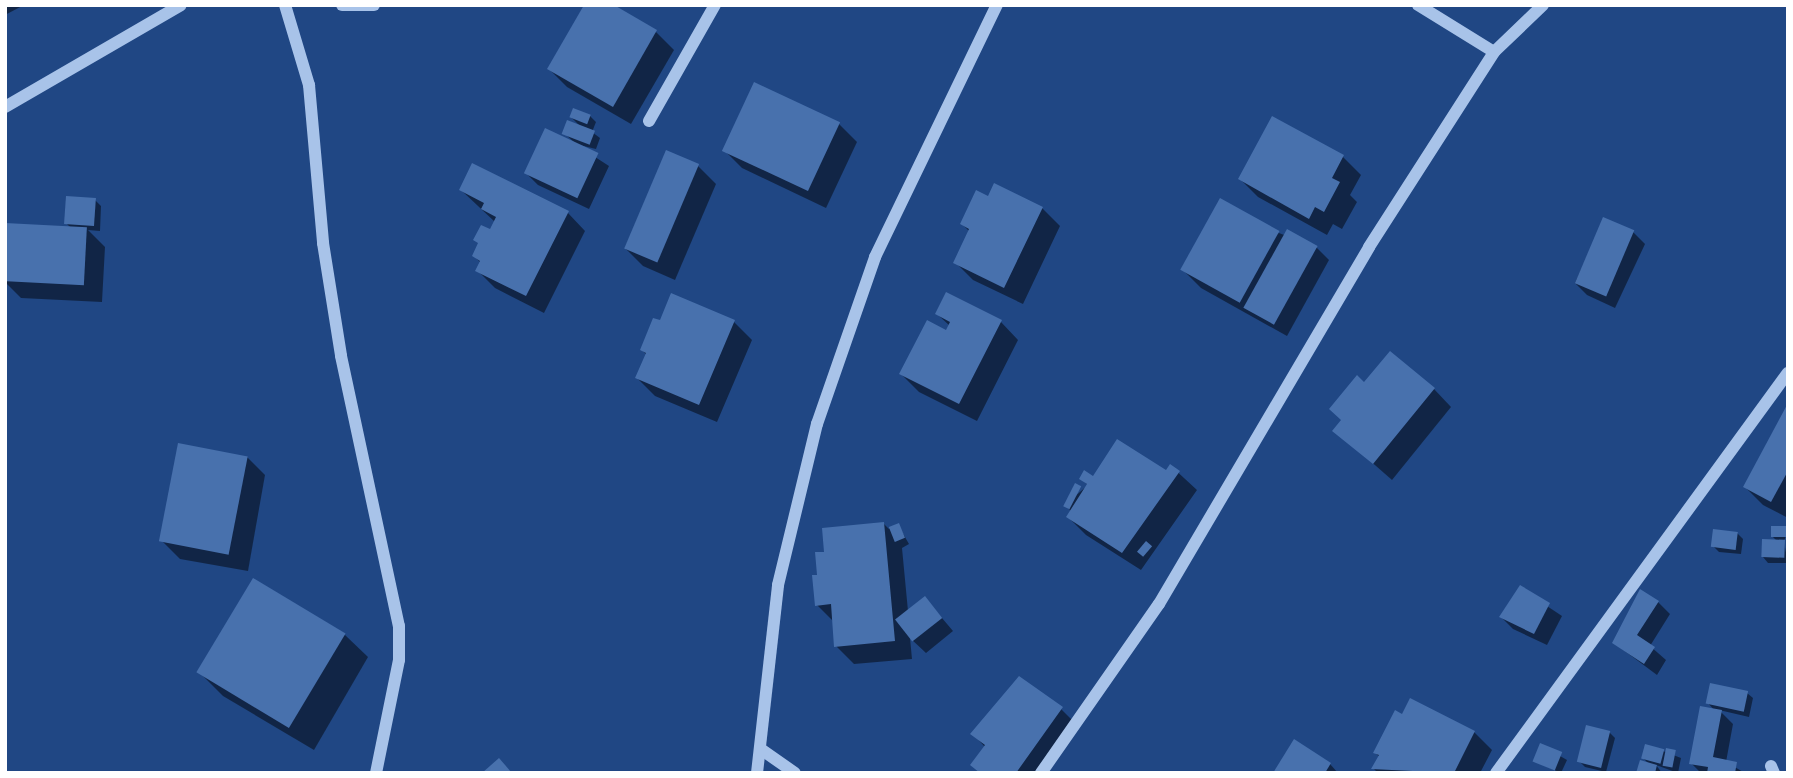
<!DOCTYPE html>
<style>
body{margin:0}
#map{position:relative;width:1793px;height:778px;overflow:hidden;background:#204784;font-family:Cabin,sans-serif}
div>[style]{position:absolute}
.shadow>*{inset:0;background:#0007}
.building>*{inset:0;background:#4871ad;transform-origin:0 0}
.minor>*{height:12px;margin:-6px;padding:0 6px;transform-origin:6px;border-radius:6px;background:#a8c3e9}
span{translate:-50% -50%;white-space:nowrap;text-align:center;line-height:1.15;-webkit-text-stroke:5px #204784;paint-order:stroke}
.frame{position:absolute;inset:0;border:7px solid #fff;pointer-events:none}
</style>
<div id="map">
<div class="shadow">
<div style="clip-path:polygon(5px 5px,24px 5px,5px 15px)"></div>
<div style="clip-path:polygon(656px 32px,674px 50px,631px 124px,567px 87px,549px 69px)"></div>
<div style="clip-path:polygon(590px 116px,596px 122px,592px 132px,600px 138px,596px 149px,575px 144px,609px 166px,589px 209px,538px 185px,526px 173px,575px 143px,564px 133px,582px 128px,571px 117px)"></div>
<div style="clip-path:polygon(839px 124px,857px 142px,826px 208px,742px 168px,724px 150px)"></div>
<div style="clip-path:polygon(666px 152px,698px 166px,716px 184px,675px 280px,643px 266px,625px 248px)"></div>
<div style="clip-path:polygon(1343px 157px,1361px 175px,1350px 195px,1357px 202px,1342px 229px,1333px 224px,1327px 235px,1258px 197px,1240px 179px)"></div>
<div style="clip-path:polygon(461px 190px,568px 213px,585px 231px,544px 313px,495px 288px,477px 270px,481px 263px,474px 256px,495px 222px)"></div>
<div style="clip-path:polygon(989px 198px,1042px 208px,1060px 226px,1023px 304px,973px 280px,955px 262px,970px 232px,962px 224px)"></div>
<div style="clip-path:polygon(95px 200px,101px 206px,100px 231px,88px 230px,105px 247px,102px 302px,21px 298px,5px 282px,5px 225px,71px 228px,67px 224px)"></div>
<div style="clip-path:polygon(1604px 219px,1633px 232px,1645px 244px,1615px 308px,1587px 295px,1575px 283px)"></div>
<div style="clip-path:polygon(1279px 233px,1317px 248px,1329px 260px,1287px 336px,1201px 288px,1183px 270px)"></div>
<div style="clip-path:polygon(937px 314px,1001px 322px,1018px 340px,977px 421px,919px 392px,901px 374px,947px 332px,950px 326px)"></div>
<div style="clip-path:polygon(661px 322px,734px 322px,752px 340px,717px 422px,655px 396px,637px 378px,647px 355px,642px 350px)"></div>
<div style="clip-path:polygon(1365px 384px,1434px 389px,1451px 407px,1392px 480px,1335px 430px)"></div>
<div style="clip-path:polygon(1788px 407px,1788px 518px,1763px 505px,1745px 487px)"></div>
<div style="clip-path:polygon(247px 457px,265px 475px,248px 571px,180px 559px,162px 541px)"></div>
<div style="clip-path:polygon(1171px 466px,1197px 490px,1141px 570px,1086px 535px,1068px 517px,1071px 511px,1065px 505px,1088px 485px,1081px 479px,1167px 472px)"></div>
<div style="clip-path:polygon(884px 524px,889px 529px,898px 525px,909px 544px,902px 548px,908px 611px,925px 598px,953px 631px,926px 653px,910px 638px,912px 659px,854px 664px,836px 646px,834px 622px,817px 605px,819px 576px,826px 553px)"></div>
<div style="clip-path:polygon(1788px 528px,1784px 542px,1788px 563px,1768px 563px,1763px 557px,1778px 542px,1772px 536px)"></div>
<div style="clip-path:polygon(1737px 533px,1743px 539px,1741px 554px,1719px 552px,1713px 546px)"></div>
<div style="clip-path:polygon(1520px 588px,1562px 616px,1547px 645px,1513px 629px,1501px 617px)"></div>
<div style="clip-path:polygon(1658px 602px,1670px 614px,1650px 646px,1666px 660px,1657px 675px,1614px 643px)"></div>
<div style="clip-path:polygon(345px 635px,368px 657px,314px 750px,223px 696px,200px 673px)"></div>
<div style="clip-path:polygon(1747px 693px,1753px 698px,1749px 717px,1719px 710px,1733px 724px,1726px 762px,1745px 773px,1701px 773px,1691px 763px,1715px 711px,1707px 702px)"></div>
<div style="clip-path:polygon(1061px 709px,1079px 727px,1046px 773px,980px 773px,985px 747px,973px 734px)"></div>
<div style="clip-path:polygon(1474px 732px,1492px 750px,1480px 773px,1378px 773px,1374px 769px,1380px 757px,1375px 753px)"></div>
<div style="clip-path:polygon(1609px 732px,1615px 738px,1606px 772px,1585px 767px,1579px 761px)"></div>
<div style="clip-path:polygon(1541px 745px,1567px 760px,1561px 773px,1534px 761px)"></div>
<div style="clip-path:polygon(1663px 751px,1681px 758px,1678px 773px,1656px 765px,1662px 773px,1638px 773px,1649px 764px,1643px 758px)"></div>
<div style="clip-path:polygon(1330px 764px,1338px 773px,1275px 773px)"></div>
</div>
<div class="building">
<div style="clip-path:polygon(584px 5px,614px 5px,657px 30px,613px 107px,547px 69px)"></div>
<div style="left:754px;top:82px;width:95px;height:76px;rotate:25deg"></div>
<div style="left:573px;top:108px;width:19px;height:10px;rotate:21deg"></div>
<div style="clip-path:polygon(1272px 116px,1344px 155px,1332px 178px,1340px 182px,1324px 212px,1315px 207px,1309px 219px,1238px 179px)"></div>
<div style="left:567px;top:120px;width:30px;height:15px;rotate:21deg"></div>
<div style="left:545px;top:128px;width:59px;height:50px;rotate:25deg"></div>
<div style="left:666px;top:150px;width:36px;height:107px;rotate:23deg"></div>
<div style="clip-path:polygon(472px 163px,569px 211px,526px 296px,475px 271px,480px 261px,472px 256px,478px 243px,473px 240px,481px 225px,490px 229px,496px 217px,481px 209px,484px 203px,459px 190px)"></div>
<div style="clip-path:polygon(994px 183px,1043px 207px,1004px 288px,953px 263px,969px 229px,960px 224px,976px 190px,988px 196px)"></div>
<div style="left:66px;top:196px;width:30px;height:28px;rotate:4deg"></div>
<div style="left:1220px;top:198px;width:68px;height:82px;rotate:29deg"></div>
<div style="left:1603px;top:217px;width:34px;height:72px;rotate:23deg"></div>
<div style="left:5px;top:223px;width:82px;height:58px;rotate:3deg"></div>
<div style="left:1287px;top:229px;width:35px;height:90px;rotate:29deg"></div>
<div style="clip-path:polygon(946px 292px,1002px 320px,959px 404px,899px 374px,927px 320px,946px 330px,950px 322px,935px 314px)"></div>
<div style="clip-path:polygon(671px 293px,735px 320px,699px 405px,635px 378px,646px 353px,640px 350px,653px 318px,660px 320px)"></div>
<div style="clip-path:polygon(1390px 351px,1435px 388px,1373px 464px,1332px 431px,1341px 420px,1329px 409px,1357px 375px,1364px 382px)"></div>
<div style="clip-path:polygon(1788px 403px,1788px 471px,1771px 502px,1743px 487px)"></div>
<div style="clip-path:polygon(1117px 439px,1166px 470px,1170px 464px,1180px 471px,1122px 553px,1066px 517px,1087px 484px,1079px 479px,1084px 470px,1093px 476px)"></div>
<div style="left:178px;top:443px;width:71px;height:100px;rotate:11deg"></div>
<div style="left:1075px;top:483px;width:7px;height:26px;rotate:27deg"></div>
<div style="clip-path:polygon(884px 522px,895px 641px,834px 647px,831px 604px,815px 606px,812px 575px,817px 575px,815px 552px,824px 552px,822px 528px)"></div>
<div style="left:899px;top:523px;width:16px;height:11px;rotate:68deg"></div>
<div style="left:1788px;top:526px;width:11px;height:17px;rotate:90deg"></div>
<div style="left:1713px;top:529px;width:25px;height:18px;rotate:7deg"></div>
<div style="left:1762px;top:539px;width:23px;height:18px;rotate:2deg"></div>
<div style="left:1146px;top:541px;width:8px;height:14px;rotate:40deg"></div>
<div style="left:253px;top:578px;width:108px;height:110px;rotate:31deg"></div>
<div style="clip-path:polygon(1520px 585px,1550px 603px,1534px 634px,1499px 617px)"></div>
<div style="clip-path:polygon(1640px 589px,1659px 601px,1637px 635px,1655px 647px,1644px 664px,1612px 643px)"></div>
<div style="left:925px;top:596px;width:28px;height:38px;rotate:52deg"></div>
<div style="clip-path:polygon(1019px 676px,1063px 707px,1016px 773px,980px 773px,970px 765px,985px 745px,970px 734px)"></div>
<div style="left:1710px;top:683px;width:39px;height:21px;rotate:12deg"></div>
<div style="clip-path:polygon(1410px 698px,1475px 731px,1454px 773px,1371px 769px,1379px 755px,1373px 753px,1395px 710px,1402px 714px)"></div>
<div style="clip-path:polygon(1700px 706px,1722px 710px,1713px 757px,1737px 762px,1735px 773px,1707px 773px,1708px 767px,1689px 764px)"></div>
<div style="left:1586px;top:725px;width:25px;height:38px;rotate:14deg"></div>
<div style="clip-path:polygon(1294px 739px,1331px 763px,1325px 773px,1273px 773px)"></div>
<div style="left:1540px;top:743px;width:24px;height:20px;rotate:22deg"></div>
<div style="left:1645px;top:744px;width:20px;height:15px;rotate:15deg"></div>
<div style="left:1666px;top:748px;width:10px;height:18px;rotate:11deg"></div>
<div style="clip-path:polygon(499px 758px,512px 773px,482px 773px)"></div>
<div style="clip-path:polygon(1640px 760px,1657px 765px,1655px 773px,1636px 773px)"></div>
</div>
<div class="minor">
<div style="left:285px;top:5px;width:84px;rotate:73.3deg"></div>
<div style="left:309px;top:85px;width:159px;rotate:84.9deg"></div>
<div style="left:323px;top:243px;width:114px;rotate:80.9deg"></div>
<div style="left:341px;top:356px;width:276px;rotate:77.9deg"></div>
<div style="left:399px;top:626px;width:34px;rotate:90deg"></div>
<div style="left:399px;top:660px;width:115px;rotate:101.5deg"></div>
<div style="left:342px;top:5px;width:32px"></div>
<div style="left:1418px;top:5px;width:89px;rotate:31.7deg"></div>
<div style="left:5px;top:107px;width:203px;rotate:-30.1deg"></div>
<div style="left:649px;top:121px;width:133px;rotate:-60.4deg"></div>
<div style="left:762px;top:750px;width:40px;rotate:34.9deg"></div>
<div style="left:1771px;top:766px;width:8px;rotate:67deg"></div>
<div style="left:757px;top:773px;width:189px;rotate:-83.6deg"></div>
<div style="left:778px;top:585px;width:166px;rotate:-76.4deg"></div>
<div style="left:817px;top:424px;width:177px;rotate:-70.8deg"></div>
<div style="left:875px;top:257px;width:280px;rotate:-64.2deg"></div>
<div style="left:1041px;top:773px;width:206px;rotate:-55.1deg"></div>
<div style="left:1159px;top:604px;width:414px;rotate:-59.5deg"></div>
<div style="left:1369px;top:247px;width:232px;rotate:-57.3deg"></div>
<div style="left:1494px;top:52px;width:68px;rotate:-43.8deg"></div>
<div style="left:1496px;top:773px;width:495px;rotate:-53.9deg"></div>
</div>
<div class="frame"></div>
</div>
